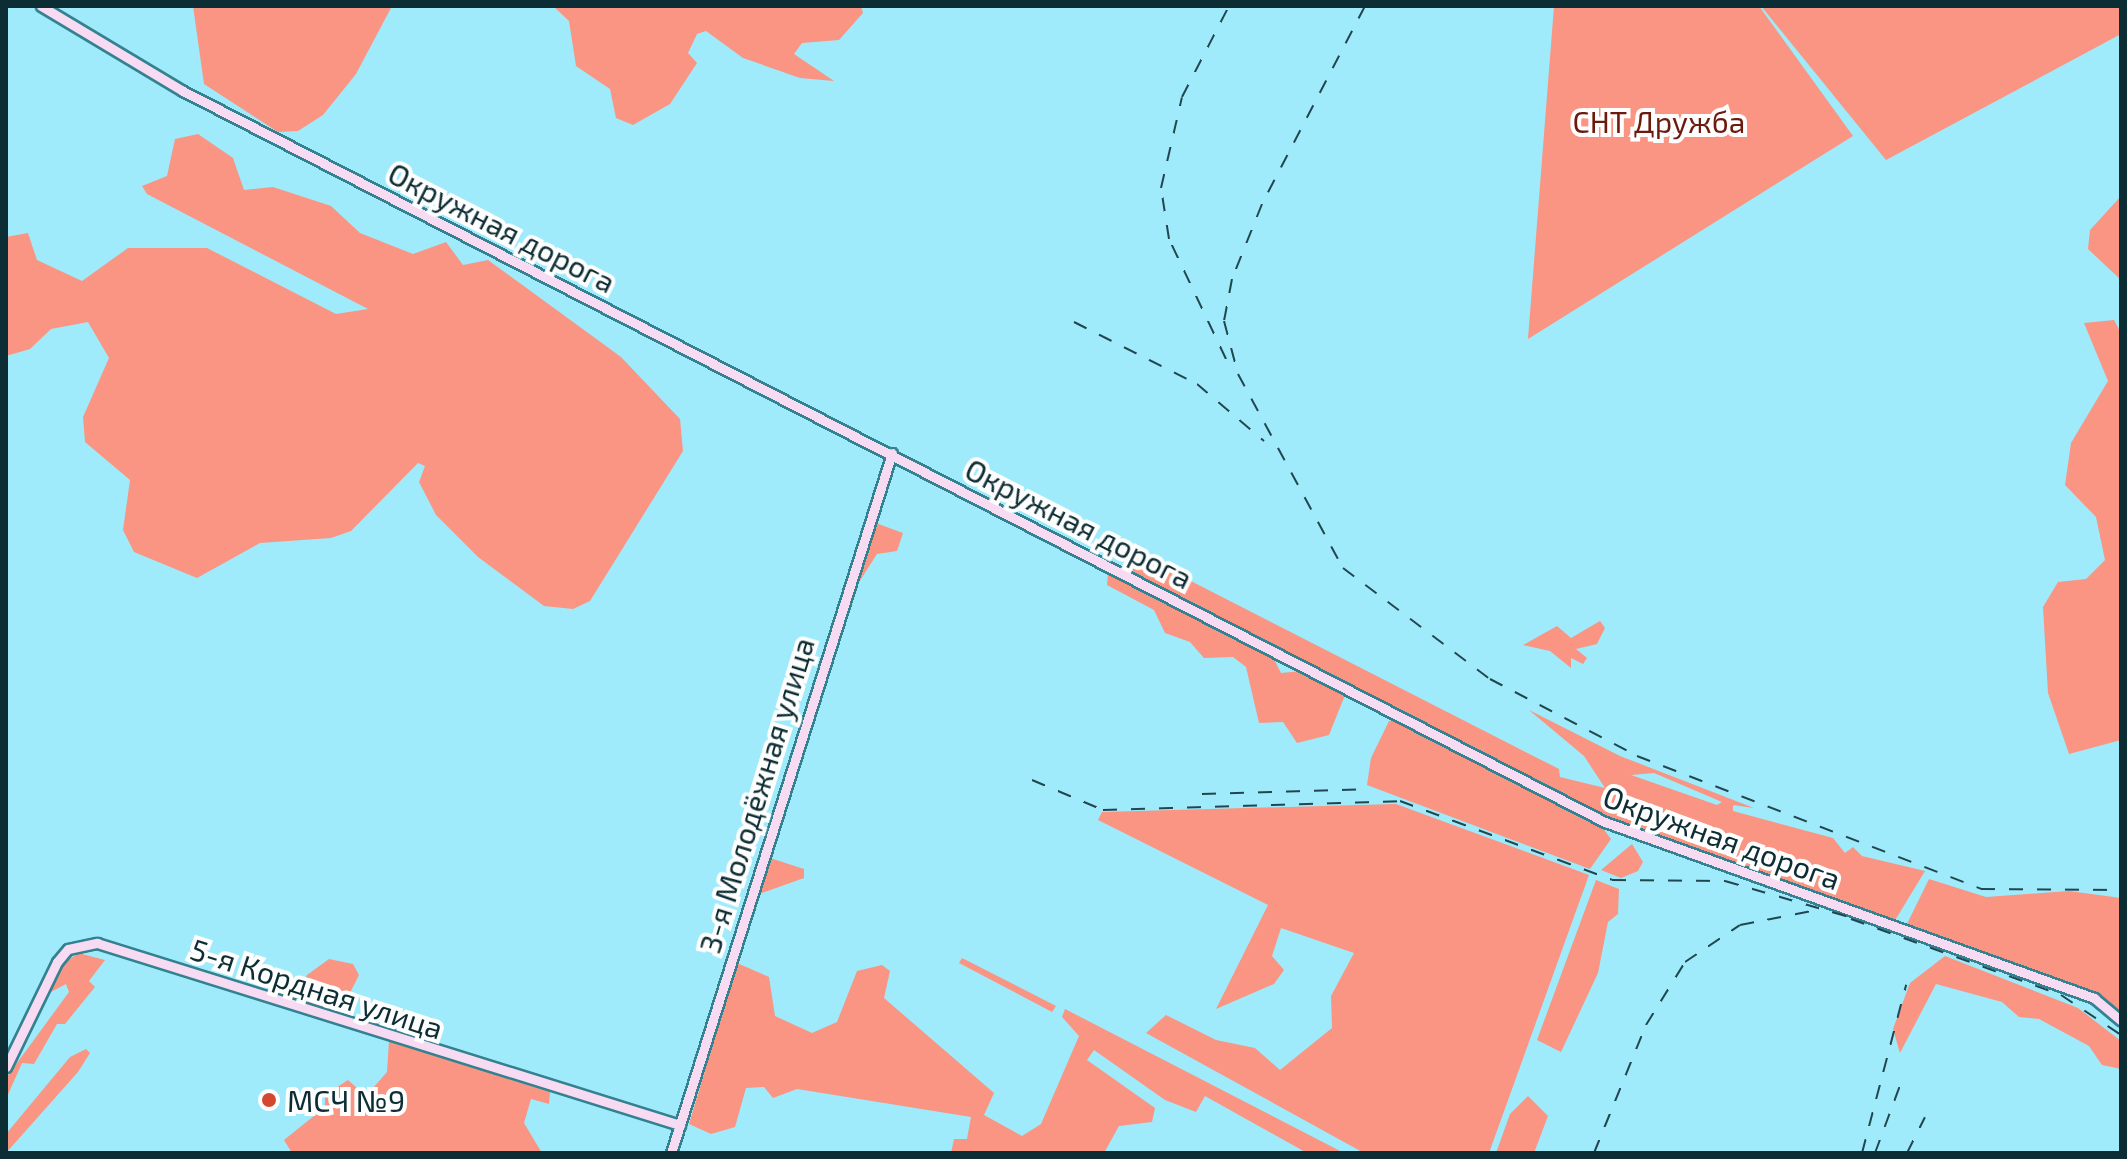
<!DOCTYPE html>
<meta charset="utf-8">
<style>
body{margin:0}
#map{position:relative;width:2127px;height:1159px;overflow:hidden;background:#9febfb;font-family:"Exo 2",sans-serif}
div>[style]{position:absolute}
.green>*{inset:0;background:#f99582}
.roads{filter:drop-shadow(2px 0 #348190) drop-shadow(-2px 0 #348190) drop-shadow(0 2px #348190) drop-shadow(0 -2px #348190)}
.secondary>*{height:9px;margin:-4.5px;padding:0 4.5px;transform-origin:4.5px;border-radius:4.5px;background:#f7dbf3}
.rail>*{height:2px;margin-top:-1px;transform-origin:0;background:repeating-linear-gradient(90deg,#21464f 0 14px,transparent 0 28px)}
.dots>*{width:22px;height:22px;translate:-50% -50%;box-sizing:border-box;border:4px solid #fefefe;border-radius:50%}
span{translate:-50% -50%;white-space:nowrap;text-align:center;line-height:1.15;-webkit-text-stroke:8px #fefefe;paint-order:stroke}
.park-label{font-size:30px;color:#6b1a0d}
.street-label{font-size:30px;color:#0d2d34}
.poi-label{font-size:30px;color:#0d2d34}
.left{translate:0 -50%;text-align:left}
.frame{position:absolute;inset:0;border:8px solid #0d2d34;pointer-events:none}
</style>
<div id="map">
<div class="green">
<div style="clip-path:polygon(193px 6px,392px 6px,356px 74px,323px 115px,298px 131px,278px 132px,204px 84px)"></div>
<div style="clip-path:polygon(553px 6px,861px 6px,863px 13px,839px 40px,802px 43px,794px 54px,834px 81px,800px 78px,743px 58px,706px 31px,697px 34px,688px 53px,697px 63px,670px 104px,633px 125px,616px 118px,610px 89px,576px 66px,569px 21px)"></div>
<div style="clip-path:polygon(1554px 6px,1759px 6px,1853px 136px,1528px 339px)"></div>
<div style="clip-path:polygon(1761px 6px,2121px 6px,2121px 34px,1886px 160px)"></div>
<div style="clip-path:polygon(198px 134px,233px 158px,244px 190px,273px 187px,331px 206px,360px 233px,413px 254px,446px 242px,463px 265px,488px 260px,621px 357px,680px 419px,683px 451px,590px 601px,573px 609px,544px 606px,478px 557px,436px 515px,419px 482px,425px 466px,418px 463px,351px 531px,331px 538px,260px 543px,197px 578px,134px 552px,123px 530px,130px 480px,85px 442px,83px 417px,109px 358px,88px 322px,51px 329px,30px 349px,6px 356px,6px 237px,28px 233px,37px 260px,82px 281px,128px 248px,207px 248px,336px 314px,368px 309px,147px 194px,142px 186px,167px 176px,175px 139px)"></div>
<div style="clip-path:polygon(2121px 196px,2121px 280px,2088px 249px,2090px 230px)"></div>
<div style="clip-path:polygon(2114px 320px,2121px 333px,2121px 740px,2069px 754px,2048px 693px,2043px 607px,2058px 582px,2086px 579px,2105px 560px,2096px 517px,2065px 485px,2071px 443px,2108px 381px,2084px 323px)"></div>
<div style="clip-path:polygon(873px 522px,903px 533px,897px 551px,877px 554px,856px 587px)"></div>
<div style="clip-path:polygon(evenodd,1136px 553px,1559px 769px,1560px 777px,1605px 788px,1584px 756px,1529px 710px,1620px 756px,1754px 808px,1733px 805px,1733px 811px,1833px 838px,1845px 853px,1853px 847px,1862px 856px,1925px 871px,1894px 922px,1622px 824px,1132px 573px,1136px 553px,1631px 775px,1654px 773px,1722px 802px,1717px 805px,1631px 775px)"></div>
<div style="clip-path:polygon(1108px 573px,1272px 655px,1281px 673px,1303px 671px,1345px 695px,1329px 735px,1297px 743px,1283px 722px,1259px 723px,1246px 667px,1233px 657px,1204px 658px,1190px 642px,1165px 633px,1154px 610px,1107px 585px)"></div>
<div style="clip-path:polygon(1600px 621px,1605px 628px,1597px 644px,1576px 649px,1587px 658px,1583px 664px,1571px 658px,1571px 668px,1550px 651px,1523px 645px,1557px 626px,1571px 638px)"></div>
<div style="clip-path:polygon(1397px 720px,1602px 827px,1611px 839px,1590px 869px,1367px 785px,1371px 758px,1389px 721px)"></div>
<div style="clip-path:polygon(1396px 804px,1589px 875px,1489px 1153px,1364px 1153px,1146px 1033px,1166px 1015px,1216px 1040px,1255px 1048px,1280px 1070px,1332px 1028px,1331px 996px,1354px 953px,1281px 928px,1272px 956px,1284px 970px,1274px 984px,1216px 1009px,1268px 905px,1098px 820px,1102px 812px)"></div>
<div style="clip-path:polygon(1632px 844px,1643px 862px,1638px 871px,1621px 878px,1601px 870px)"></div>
<div style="clip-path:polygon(767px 857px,804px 869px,804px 878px,759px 894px)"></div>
<div style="clip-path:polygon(1929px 879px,1986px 897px,2069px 891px,2121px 898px,2121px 1011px,2096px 993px,1906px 926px)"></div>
<div style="clip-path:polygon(1596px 880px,1619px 889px,1618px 914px,1608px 922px,1598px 973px,1561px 1052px,1537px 1040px)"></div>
<div style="clip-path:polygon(78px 953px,105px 960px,89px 981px,95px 987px,65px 1024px,57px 1024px,34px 1064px,22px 1063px,6px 1099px,6px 1078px,69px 992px,66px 984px,49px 993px,62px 965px)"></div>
<div style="clip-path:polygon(1945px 956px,2078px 1008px,2121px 1041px,2121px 1069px,2102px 1065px,2089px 1046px,2039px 1019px,2019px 1017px,2002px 1002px,1936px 984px,1900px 1053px,1893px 1029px,1910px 983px)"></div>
<div style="clip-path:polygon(962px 958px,1056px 1006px,1052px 1012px,959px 963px)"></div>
<div style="clip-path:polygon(329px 959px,353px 964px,359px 975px,337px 1019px,297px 1002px,307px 975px)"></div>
<div style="clip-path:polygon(737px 963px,769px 977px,775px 1016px,812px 1033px,837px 1022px,857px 971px,882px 965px,890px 971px,884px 998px,994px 1093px,984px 1115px,1022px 1136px,1041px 1124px,1079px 1036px,1062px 1017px,1065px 1009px,1344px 1153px,1307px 1153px,1205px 1096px,1196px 1112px,1165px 1100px,1094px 1050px,1087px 1060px,1155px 1108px,1152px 1122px,1119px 1126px,1104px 1153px,951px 1153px,954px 1139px,967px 1139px,971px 1117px,797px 1089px,773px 1098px,764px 1087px,746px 1088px,735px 1127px,711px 1134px,689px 1124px)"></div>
<div style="clip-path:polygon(389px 1041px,550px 1092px,549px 1104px,531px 1099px,524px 1123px,542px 1153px,292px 1153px,284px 1140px,325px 1107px,325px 1095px,348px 1080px,366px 1096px,387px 1072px)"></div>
<div style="clip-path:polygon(86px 1049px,90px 1053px,78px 1072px,6px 1153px,6px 1134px,70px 1057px)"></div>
<div style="clip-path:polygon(1528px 1096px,1548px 1116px,1534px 1153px,1496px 1153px,1510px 1114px)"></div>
</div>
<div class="roads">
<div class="secondary">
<div style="left:41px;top:6px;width:165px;rotate:30.9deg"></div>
<div style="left:183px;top:91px;width:1599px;rotate:27.21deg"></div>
<div style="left:1605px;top:822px;width:520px;rotate:19.79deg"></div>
<div style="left:2094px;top:998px;width:35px;rotate:40deg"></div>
<div style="left:6px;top:1067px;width:117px;rotate:-64.1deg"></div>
<div style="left:57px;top:962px;width:17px;rotate:-50deg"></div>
<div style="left:68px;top:949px;width:30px;rotate:-12deg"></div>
<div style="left:97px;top:943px;width:611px;rotate:17.34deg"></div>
<div style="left:671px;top:1153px;width:734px;rotate:-72.48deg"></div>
</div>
</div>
<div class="rail">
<div style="left:1365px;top:6px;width:223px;rotate:117.5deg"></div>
<div style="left:1262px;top:204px;width:81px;rotate:111.8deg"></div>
<div style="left:1232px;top:279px;width:43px;rotate:100.8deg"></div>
<div style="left:1224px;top:321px;width:55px;rotate:75.2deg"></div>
<div style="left:1238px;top:374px;width:221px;rotate:61.6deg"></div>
<div style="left:1343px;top:568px;width:184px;rotate:37.1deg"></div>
<div style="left:1490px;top:679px;width:166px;rotate:27.6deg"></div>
<div style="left:1637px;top:756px;width:369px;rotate:21.1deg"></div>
<div style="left:1981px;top:889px;width:140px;rotate:0.4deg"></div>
<div style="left:1074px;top:322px;width:138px;rotate:26.8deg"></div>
<div style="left:1197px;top:384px;width:88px;rotate:40.4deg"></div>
<div style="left:1226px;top:359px;width:133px;rotate:-115.4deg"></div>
<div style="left:1169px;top:239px;width:52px;rotate:-98.9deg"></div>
<div style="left:1161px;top:188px;width:93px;rotate:-77deg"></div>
<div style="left:1182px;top:97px;width:102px;rotate:-62.7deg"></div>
<div style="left:1032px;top:780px;width:77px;rotate:22.9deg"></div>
<div style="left:1103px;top:810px;width:297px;rotate:-1.7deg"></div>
<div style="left:1400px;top:801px;width:226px;rotate:20.4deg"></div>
<div style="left:1612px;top:880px;width:113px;rotate:0.5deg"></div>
<div style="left:1725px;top:881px;width:140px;rotate:16.2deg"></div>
<div style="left:1202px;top:794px;width:164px;rotate:-1.7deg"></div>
<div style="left:1851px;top:919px;width:223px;rotate:19.9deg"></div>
<div style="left:2061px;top:995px;width:72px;rotate:33.7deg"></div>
<div style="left:1594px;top:1153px;width:138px;rotate:-67.9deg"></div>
<div style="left:1646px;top:1025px;width:74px;rotate:-58.2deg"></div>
<div style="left:1685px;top:962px;width:66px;rotate:-33.9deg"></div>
<div style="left:1740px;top:925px;width:73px;rotate:-11deg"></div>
<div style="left:1862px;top:1153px;width:174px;rotate:-75.3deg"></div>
<div style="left:1875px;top:1153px;width:78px;rotate:-69.7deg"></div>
<div style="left:1907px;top:1153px;width:40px;rotate:-63.4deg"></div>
</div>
<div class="dots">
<div style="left:269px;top:1100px;background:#d44831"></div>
</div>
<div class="park-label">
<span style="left:1659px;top:121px">СНТ Дружба</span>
</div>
<div class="street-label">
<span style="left:502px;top:227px;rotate:27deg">Окружная дорога</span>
<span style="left:1079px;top:523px;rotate:27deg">Окружная дорога</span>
<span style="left:756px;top:795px;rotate:-73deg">3-я Молодёжная улица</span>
<span style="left:1722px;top:837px;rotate:20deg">Окружная дорога</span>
<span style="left:317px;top:988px;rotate:18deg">5-я Кордная улица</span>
</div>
<div class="poi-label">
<span class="left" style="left:287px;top:1100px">МСЧ №9</span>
</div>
<div class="frame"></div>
</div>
